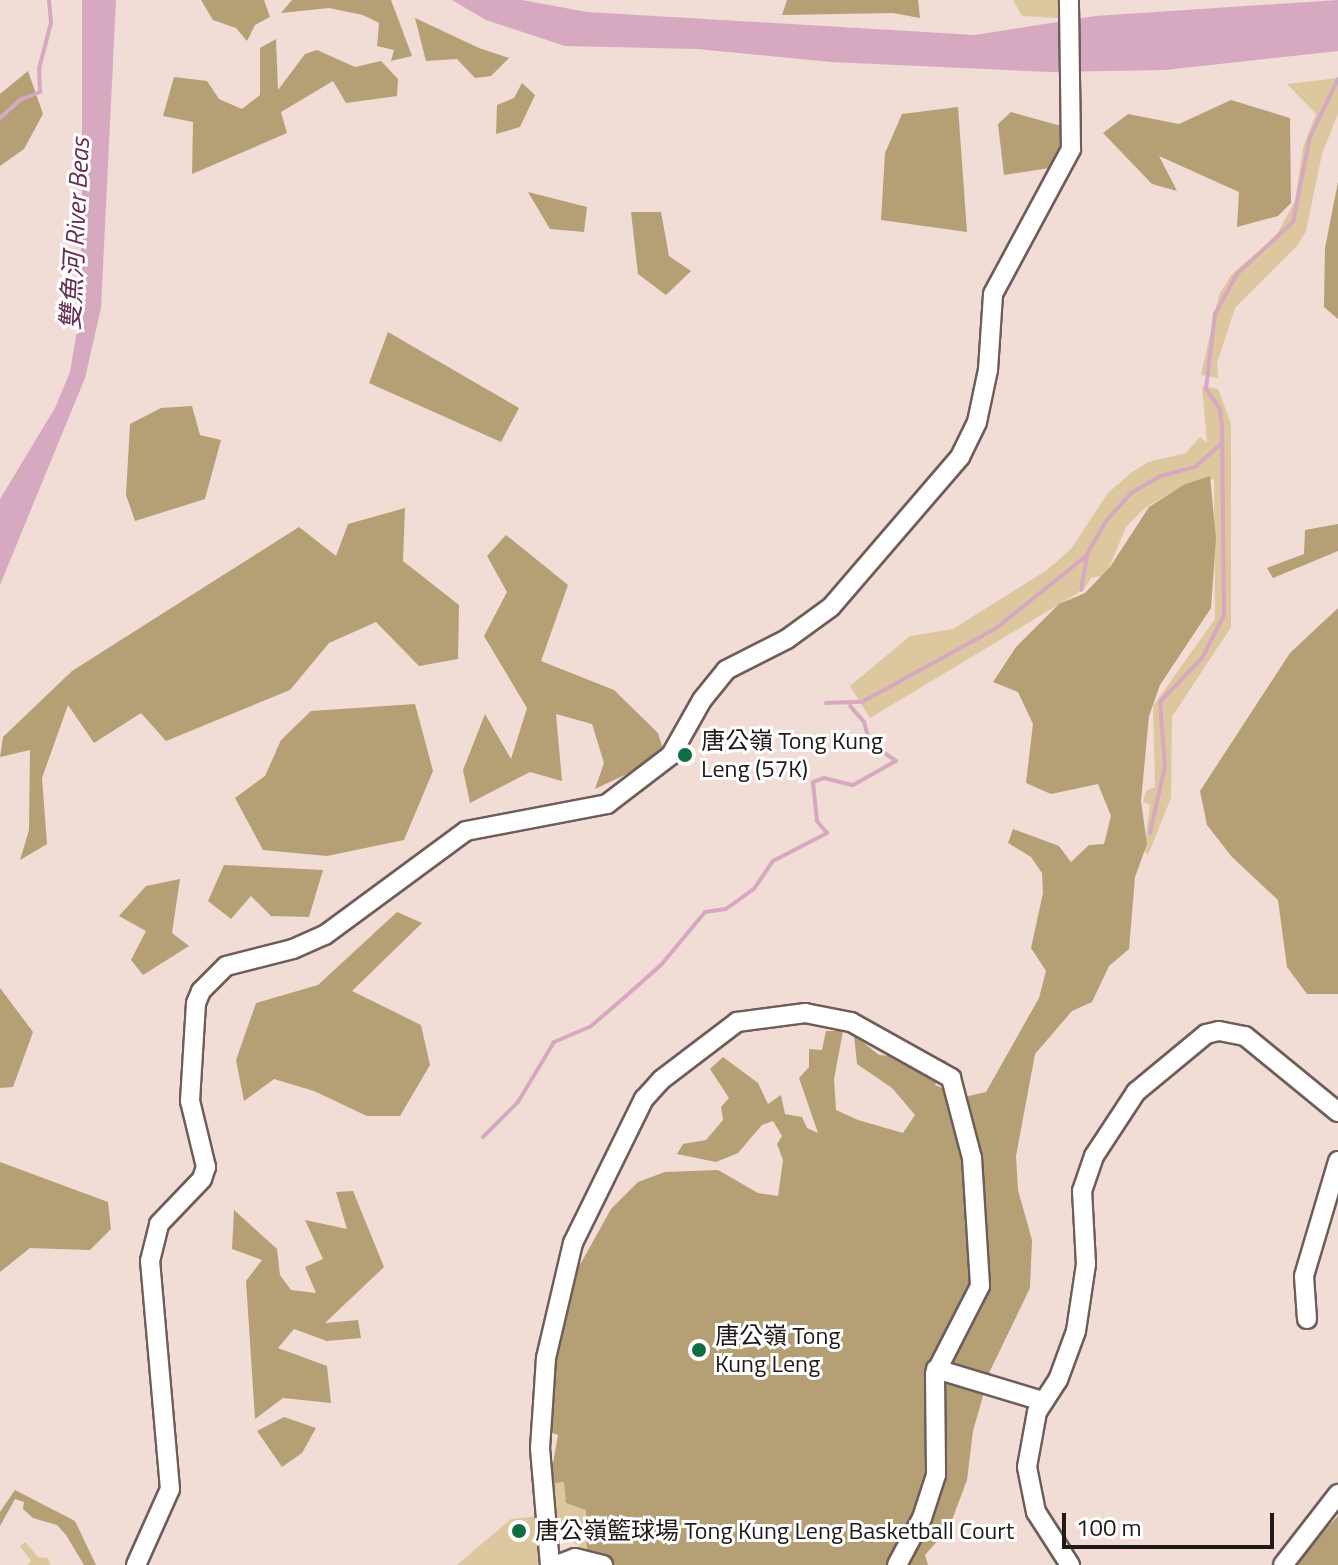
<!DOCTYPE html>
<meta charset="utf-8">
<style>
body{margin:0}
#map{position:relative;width:1338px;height:1565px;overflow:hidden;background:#f1dcd6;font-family:"Titillium Web","Noto Sans TC",sans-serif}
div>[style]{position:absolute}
.green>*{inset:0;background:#ddc79e}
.forest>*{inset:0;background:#b59f75}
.water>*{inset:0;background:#d7a9c1}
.stream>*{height:4px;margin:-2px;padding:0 2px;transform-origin:2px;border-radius:2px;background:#d7a9c1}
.roads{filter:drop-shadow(2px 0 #6f5d59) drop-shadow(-2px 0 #6f5d59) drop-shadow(0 2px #6f5d59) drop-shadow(0 -2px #6f5d59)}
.minor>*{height:18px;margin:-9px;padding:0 9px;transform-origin:9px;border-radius:9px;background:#fff}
.dots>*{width:22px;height:22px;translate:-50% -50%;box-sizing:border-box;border:4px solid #fff;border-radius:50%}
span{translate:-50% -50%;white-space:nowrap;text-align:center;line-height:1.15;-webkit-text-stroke:6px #fff;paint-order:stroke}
.poi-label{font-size:24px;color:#201917}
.left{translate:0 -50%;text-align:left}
.water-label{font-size:26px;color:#682f51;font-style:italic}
.scale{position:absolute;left:1062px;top:1513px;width:212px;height:36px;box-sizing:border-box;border:4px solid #201917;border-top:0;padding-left:10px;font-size:24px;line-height:28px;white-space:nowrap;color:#201917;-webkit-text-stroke:6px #fff;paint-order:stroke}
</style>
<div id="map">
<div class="green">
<div style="clip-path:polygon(1013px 0,1061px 0,1061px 18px,1022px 16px)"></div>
<div style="clip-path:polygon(1338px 78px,1338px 113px,1322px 154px,1306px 231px,1297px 246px,1235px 308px,1217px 363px,1218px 378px,1201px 375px,1219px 295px,1232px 274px,1276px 236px,1295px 201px,1303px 148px,1316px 114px,1287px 84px)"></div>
<div style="clip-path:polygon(1202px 386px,1218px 389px,1231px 424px,1231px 627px,1172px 717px,1171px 798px,1148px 855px,1144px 851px,1150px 805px,1143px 802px,1146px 791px,1155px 787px,1153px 706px,1215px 619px,1214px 479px,1183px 485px,1145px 508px,1126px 527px,1106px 575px,1091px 578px,1083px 591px,1085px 569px,1078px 593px,870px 718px,850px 686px,910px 636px,953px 629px,1047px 570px,1071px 549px,1108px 493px,1131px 473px,1148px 462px,1186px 453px,1200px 437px,1207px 443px)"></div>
<div style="clip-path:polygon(564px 1482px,586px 1510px,587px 1551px,558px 1533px,555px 1492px,546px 1491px,546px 1484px)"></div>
<div style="clip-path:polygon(539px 1516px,539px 1565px,457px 1565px,511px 1519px)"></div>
<div style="clip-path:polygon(25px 1542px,38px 1557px,48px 1558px,50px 1565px,28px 1565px,31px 1561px,20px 1546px)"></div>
</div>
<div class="forest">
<div style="clip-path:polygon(201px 0,264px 0,270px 17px,255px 25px,247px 41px,236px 28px,213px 20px)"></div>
<div style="clip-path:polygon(292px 0,391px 0,412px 56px,391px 61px,394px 50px,377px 46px,379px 23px,363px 15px,329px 8px,281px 13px)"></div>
<div style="clip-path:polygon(787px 0,918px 0,920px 18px,893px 13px,782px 15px)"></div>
<div style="clip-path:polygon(415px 18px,479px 48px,509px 58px,491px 76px,475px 78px,457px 59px,426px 61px)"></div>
<div style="clip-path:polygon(276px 39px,278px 90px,305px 54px,317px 50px,355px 67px,381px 61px,398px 79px,397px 96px,346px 103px,333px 81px,281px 112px,287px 133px,192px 174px,193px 122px,163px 116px,174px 77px,207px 81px,219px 99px,242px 109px,260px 95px,260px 48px)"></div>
<div style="clip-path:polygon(28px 71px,43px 114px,24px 149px,0 166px,0 94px)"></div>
<div style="clip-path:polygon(522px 83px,535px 95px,520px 127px,496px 134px,497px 105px,514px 98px)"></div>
<div style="clip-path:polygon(1231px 100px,1290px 118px,1291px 203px,1278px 216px,1237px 227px,1239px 192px,1159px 156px,1177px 191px,1152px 184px,1103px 133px,1128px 114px,1179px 124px)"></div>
<div style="clip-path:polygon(958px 107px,967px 232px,881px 220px,885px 153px,902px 114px)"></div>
<div style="clip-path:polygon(1011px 112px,1065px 127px,1062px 166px,1004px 175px,998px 124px)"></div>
<div style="clip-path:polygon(1338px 182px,1338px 319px,1324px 307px,1325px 248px)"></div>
<div style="clip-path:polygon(528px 192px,587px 207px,584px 232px,550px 229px)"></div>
<div style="clip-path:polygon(631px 212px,661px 212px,669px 256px,691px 271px,666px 295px,638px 274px)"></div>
<div style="clip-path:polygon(388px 332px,519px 408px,501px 442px,369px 383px)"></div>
<div style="clip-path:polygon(192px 406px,200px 435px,221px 440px,205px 499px,135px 521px,126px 495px,130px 424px,161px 408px)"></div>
<div style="clip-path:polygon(1210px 476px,1216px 538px,1211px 608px,1160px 685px,1149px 716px,1141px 801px,1147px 844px,1135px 877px,1129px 949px,1109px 966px,1092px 1002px,1072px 1011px,1035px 1054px,1016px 1156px,1018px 1190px,1032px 1240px,1030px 1288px,990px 1371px,973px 1431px,967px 1480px,949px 1528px,925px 1555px,928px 1565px,601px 1565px,605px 1557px,587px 1551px,586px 1510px,566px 1503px,564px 1482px,540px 1485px,539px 1474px,553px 1463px,558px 1435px,550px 1432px,553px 1369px,565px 1272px,581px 1263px,611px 1209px,638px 1182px,665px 1172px,718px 1170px,758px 1193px,778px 1196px,783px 1160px,777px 1144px,782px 1136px,773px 1121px,762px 1125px,738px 1153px,716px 1162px,677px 1154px,683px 1144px,706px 1140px,723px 1120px,721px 1107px,729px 1098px,710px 1069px,723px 1057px,758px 1083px,768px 1104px,781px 1095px,785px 1114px,802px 1117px,807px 1128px,818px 1133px,799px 1078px,809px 1067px,809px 1049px,822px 1050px,826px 1031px,843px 1031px,834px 1079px,836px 1110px,858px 1120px,903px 1133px,915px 1115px,892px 1088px,857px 1064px,854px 1035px,879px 1055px,912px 1058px,924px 1053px,946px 1061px,935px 1085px,964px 1097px,986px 1092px,1039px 998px,1046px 971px,1031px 948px,1043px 893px,1042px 873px,1031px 857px,1008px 843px,1013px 829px,1059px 846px,1071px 862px,1089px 845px,1104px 844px,1111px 816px,1098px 784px,1051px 794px,1026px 783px,1033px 724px,1018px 692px,993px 682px,1016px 647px,1059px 604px,1085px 593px,1110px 567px,1149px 507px,1183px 485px)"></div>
<div style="clip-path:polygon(405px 508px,403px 561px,459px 605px,458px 659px,419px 666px,376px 622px,329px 643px,290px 690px,166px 741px,141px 713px,94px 743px,68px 705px,42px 778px,47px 844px,20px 860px,29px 830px,30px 750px,0 757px,3px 737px,72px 671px,299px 527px,336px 556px,348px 524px)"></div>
<div style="clip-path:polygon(1338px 524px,1338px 551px,1273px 578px,1267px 568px,1304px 554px,1305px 530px)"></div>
<div style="clip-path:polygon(506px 535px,568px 585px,541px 661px,614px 690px,658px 733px,665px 756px,595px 789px,604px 763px,592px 724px,556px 714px,562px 781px,530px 772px,470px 803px,463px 770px,485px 714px,511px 759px,527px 708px,484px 636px,507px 592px,487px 556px)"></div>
<div style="clip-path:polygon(1338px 608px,1338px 994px,1307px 994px,1287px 967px,1278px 900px,1232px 857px,1207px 825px,1200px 791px,1290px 653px)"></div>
<div style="clip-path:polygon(415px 704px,433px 771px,404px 840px,327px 856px,263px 850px,235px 798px,265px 776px,281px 740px,311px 711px)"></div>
<div style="clip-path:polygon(224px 865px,323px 870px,309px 917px,271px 916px,251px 896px,231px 919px,208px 901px)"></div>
<div style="clip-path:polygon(180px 879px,172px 933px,189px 946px,143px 975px,131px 960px,146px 931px,119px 916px,146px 886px)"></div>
<div style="clip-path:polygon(397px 912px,422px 923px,352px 991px,421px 1025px,430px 1065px,400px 1116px,367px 1116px,314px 1091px,274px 1079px,244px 1101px,236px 1060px,256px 1003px,318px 985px)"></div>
<div style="clip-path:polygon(0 988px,33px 1032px,13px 1087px,0 1088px)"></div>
<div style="clip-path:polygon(0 1162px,108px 1202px,111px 1229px,90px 1250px,30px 1248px,0 1272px)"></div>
<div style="clip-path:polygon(353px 1191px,384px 1267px,325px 1323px,358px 1320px,361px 1338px,327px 1341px,294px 1329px,278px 1348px,327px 1366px,331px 1403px,283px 1398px,255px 1419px,246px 1281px,262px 1260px,232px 1249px,234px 1210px,277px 1249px,280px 1275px,291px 1290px,316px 1293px,305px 1267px,323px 1259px,305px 1220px,347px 1229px,336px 1192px)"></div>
<div style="clip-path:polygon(284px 1417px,316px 1428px,302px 1453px,282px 1467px,257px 1431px)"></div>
<div style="clip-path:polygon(15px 1490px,75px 1521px,96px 1565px,84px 1565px,66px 1535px,57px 1525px,33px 1518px,23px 1509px,24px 1502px,15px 1499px,0 1526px,0 1512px)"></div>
<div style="clip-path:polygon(1338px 1516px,1338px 1565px,1291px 1565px)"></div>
</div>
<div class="water">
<div style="clip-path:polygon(82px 0,116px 0,101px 308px,85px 378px,0 585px,0 499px,55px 408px,70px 372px,77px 330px,82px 227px)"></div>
<div style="clip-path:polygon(452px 0,522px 0,587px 12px,975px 35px,1095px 16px,1338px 0,1338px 51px,1165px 70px,1050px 72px,831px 62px,697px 49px,565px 46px,486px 20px)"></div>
</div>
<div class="stream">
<div style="left:0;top:118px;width:27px;rotate:-42deg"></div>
<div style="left:20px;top:100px;width:22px;rotate:-22deg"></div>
<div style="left:40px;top:92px;width:23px;rotate:-92deg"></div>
<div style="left:39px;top:69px;width:48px;rotate:-75.4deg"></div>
<div style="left:51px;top:23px;width:23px;rotate:-95deg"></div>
<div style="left:1081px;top:590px;width:34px;rotate:-80deg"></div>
<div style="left:826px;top:703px;width:36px;rotate:-2deg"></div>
<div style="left:862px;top:702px;width:152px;rotate:-28.8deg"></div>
<div style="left:995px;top:629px;width:117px;rotate:-38.7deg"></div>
<div style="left:1086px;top:556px;width:40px;rotate:-60.3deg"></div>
<div style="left:1106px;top:521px;width:38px;rotate:-48deg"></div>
<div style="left:1131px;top:493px;width:34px;rotate:-30deg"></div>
<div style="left:1161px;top:476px;width:35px;rotate:-15deg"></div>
<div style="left:1195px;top:467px;width:36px;rotate:-42deg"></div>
<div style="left:1150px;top:833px;width:69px;rotate:-77.4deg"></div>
<div style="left:1165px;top:766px;width:64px;rotate:-94.5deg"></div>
<div style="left:1160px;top:702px;width:61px;rotate:-46.3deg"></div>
<div style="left:1202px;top:658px;width:48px;rotate:-62.9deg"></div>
<div style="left:1224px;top:615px;width:189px;rotate:-90.6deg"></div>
<div style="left:1222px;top:426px;width:17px;rotate:-97deg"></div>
<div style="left:1220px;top:409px;width:24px;rotate:-125deg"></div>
<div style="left:1206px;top:389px;width:76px;rotate:-83.2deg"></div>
<div style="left:1215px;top:314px;width:46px;rotate:-61.2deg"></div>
<div style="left:1237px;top:274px;width:76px;rotate:-42.9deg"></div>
<div style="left:1293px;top:222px;width:87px;rotate:-78.7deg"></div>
<div style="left:1310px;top:137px;width:64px;rotate:-64.2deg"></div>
<div style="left:483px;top:1137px;width:49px;rotate:-45deg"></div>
<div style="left:518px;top:1102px;width:70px;rotate:-59deg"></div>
<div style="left:554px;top:1042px;width:39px;rotate:-23deg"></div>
<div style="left:590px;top:1027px;width:48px;rotate:-40.7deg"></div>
<div style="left:626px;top:996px;width:47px;rotate:-41.5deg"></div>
<div style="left:661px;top:965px;width:69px;rotate:-50.3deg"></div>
<div style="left:705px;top:912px;width:21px;rotate:-8deg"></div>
<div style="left:726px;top:909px;width:34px;rotate:-36deg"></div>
<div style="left:754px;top:889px;width:34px;rotate:-56deg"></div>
<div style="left:773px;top:861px;width:61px;rotate:-27.4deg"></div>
<div style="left:827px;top:833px;width:16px;rotate:-130deg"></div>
<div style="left:817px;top:821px;width:39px;rotate:-96deg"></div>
<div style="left:813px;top:782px;width:12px;rotate:-20deg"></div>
<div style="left:824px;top:778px;width:30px;rotate:14deg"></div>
<div style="left:853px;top:785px;width:49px;rotate:-29.2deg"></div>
<div style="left:896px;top:761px;width:32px;rotate:-145deg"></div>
<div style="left:870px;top:743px;width:22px;rotate:-106deg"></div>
<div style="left:864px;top:722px;width:21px;rotate:-131deg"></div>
</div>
<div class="roads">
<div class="minor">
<div style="left:1307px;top:1319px;width:43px;rotate:-94deg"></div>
<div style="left:1304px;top:1276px;width:120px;rotate:-73.5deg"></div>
<div style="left:936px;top:1369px;width:112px;rotate:16.7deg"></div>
<div style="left:136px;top:1565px;width:83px;rotate:-65.9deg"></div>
<div style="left:170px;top:1489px;width:229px;rotate:-95deg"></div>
<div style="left:150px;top:1261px;width:38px;rotate:-76deg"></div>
<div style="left:159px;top:1224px;width:62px;rotate:-46.3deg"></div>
<div style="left:202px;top:1179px;width:13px;rotate:-72deg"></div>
<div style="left:206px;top:1167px;width:68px;rotate:-103.6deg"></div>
<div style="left:190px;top:1101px;width:98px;rotate:-86.5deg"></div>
<div style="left:196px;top:1003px;width:13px;rotate:-67deg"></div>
<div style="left:201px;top:991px;width:35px;rotate:-45deg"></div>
<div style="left:226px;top:966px;width:69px;rotate:-14.2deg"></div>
<div style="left:293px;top:949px;width:35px;rotate:-24deg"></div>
<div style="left:325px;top:935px;width:175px;rotate:-36.4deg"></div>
<div style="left:466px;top:831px;width:144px;rotate:-10.8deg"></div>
<div style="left:607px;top:804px;width:81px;rotate:-37.4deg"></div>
<div style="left:671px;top:755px;width:63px;rotate:-60.6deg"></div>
<div style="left:702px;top:700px;width:38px;rotate:-51deg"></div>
<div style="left:726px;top:670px;width:68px;rotate:-26.9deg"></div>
<div style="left:787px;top:639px;width:54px;rotate:-36deg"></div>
<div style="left:831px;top:607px;width:198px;rotate:-49.3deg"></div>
<div style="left:960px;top:457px;width:39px;rotate:-64deg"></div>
<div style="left:977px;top:422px;width:53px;rotate:-78.1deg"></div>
<div style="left:988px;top:370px;width:76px;rotate:-86.2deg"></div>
<div style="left:993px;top:294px;width:165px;rotate:-61.7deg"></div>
<div style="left:1071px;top:149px;width:149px;rotate:-90.8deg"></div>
<div style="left:550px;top:1565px;width:117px;rotate:-94.9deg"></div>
<div style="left:540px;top:1448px;width:44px;rotate:-86.1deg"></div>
<div style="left:543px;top:1404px;width:46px;rotate:-86.3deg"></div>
<div style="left:546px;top:1358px;width:118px;rotate:-76.8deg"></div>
<div style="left:573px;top:1243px;width:161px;rotate:-63.8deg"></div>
<div style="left:644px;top:1099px;width:25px;rotate:-48deg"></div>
<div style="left:661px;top:1080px;width:96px;rotate:-37.3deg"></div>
<div style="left:737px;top:1022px;width:69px;rotate:-7.5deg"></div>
<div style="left:805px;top:1013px;width:47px;rotate:11.1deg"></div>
<div style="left:851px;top:1022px;width:115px;rotate:29.2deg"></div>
<div style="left:951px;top:1078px;width:83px;rotate:75.3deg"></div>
<div style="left:972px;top:1158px;width:128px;rotate:86.4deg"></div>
<div style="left:980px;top:1286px;width:99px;rotate:117.1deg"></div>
<div style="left:935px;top:1374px;width:101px;rotate:89.4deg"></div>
<div style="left:936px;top:1475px;width:45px;rotate:108deg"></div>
<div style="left:922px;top:1518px;width:53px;rotate:118deg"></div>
<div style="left:557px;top:1565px;width:19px;rotate:-21deg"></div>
<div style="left:575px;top:1558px;width:29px;rotate:14deg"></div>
<div style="left:1070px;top:1565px;width:63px;rotate:-122.7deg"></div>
<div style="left:1036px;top:1512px;width:46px;rotate:-101.3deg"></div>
<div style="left:1027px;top:1467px;width:56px;rotate:-79.7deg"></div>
<div style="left:1037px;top:1412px;width:38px;rotate:-57deg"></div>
<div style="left:1058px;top:1380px;width:52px;rotate:-69.8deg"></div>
<div style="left:1076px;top:1331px;width:68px;rotate:-81.5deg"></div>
<div style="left:1086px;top:1264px;width:73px;rotate:-93.1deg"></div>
<div style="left:1082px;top:1191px;width:37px;rotate:-71deg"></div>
<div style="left:1094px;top:1156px;width:77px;rotate:-56.7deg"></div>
<div style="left:1136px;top:1092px;width:91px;rotate:-39.6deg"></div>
<div style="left:1206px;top:1034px;width:13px;rotate:-13deg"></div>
<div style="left:1219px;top:1031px;width:26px;rotate:11deg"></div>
<div style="left:1245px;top:1036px;width:120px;rotate:39.3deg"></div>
<div style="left:1283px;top:1565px;width:90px;rotate:-52.2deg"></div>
</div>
</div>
<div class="dots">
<div style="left:685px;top:755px;background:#106d42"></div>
<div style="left:699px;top:1350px;background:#106d42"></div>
<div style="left:519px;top:1531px;background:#106d42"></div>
</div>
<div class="poi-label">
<span class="left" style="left:701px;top:755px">唐公嶺 Tong Kung<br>Leng (57K)</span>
<span class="left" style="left:715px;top:1350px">唐公嶺 Tong<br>Kung Leng</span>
<span class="left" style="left:535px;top:1531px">唐公嶺籃球場 Tong Kung Leng Basketball Court</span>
</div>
<div class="water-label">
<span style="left:75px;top:234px;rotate:-87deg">雙魚河 River Beas</span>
</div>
<div class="scale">100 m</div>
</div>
